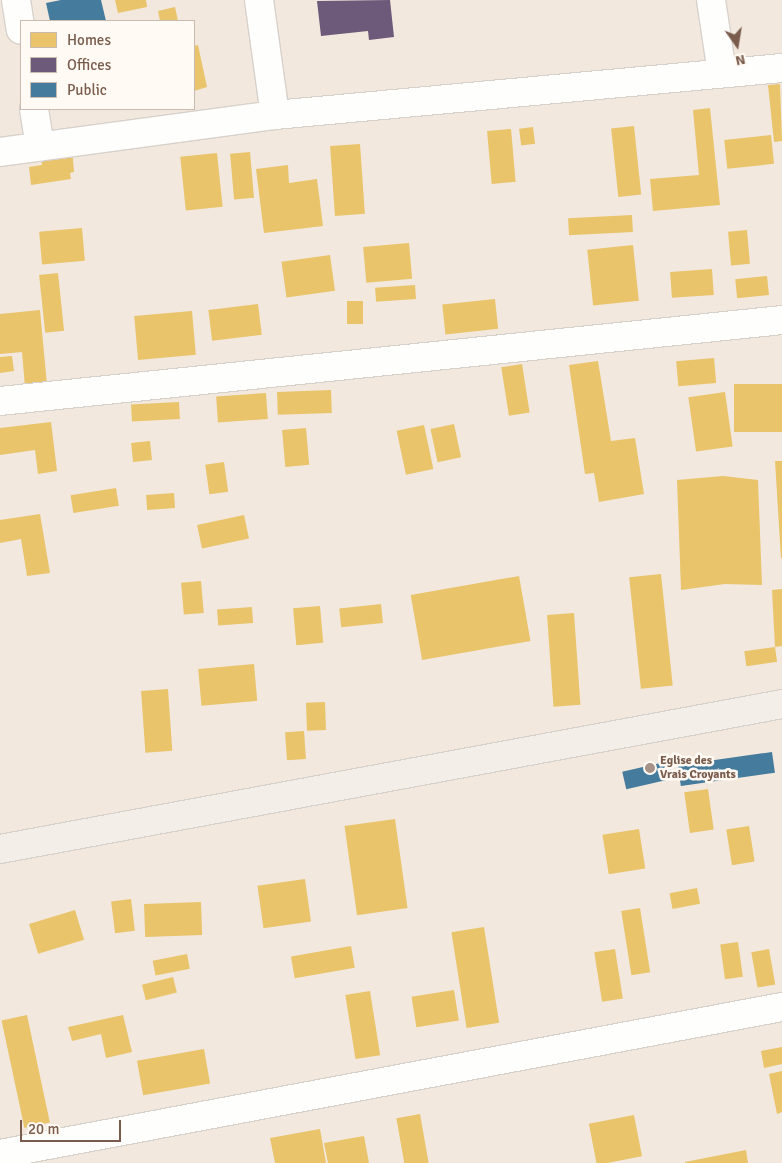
<!DOCTYPE html>
<style>
body{margin:0}
#map{position:relative;width:782px;height:1163px;overflow:hidden;background:#f9f5f0;font-family:Signika,sans-serif}
div>[style]{position:absolute}
.residential>*{inset:0;background:#f2e8de}
.homes>*{inset:0;background:#e9c46a;transform-origin:0 0}
.offices>*{inset:0;background:#6d597a}
.public>*{inset:0;background:#457b9d;transform-origin:0 0}
.roads{filter:drop-shadow(1px 0 #d7d1cb) drop-shadow(-1px 0 #d7d1cb) drop-shadow(0 1px #d7d1cb) drop-shadow(0 -1px #d7d1cb)}
.street>*{height:28px;margin:-14px;padding:0 14px;transform-origin:14px;border-radius:14px;background:#fefefd}
.primary>*{height:28px;margin:-14px;padding:0 14px;transform-origin:14px;border-radius:14px;background:#f3eee8}
.dots>*{width:14px;height:14px;translate:-50% -50%;box-sizing:border-box;border:2px solid #fffaf3;border-radius:50%}
span{translate:-50% -50%;white-space:nowrap;text-align:center;line-height:1.15;-webkit-text-stroke:5px #fffaf3;paint-order:stroke}
.poi-label{font-size:12px;color:#7a5c4d;font-weight:700}
.left{translate:0 -50%;text-align:left}
.legend{position:absolute;left:20px;top:20px;width:175px;height:90px;box-sizing:border-box;background:#fffaf3;border:1px solid #cabbb1;margin:0;padding:6px 9px;list-style:none;font-size:15px;color:#7a5c4d}
.legend li{display:flex;align-items:center;gap:10px;height:25px}
.legend b{width:25px;border:1px solid #cabbb1}
.north{position:absolute;left:712px;top:20px;width:50px;height:50px;-webkit-text-stroke:4px #fffaf3;paint-order:stroke;rotate:167deg;font-size:14px;font-weight:700;line-height:20px;text-align:center;color:#7a5c4d}
.north::after{content:'';display:block;margin:auto;width:18px;height:22px;background:#7a5c4d;clip-path:polygon(50% 0,100% 100%,50% 72%,0 100%)}
.scale{position:absolute;left:20px;top:1120px;width:101px;height:22px;box-sizing:border-box;border:2px solid #7a5c4d;border-top:0;padding-left:6px;font-size:15px;line-height:18px;white-space:nowrap;color:#7a5c4d;-webkit-text-stroke:4px #fffaf3;paint-order:stroke}
</style>
<div id="map">
<div class="residential">
<div style="clip-path:polygon(evenodd,0 0,782px 0,782px 1163px,0 1163px,0 0,21px 21px,194px 21px,194px 109px,21px 109px,21px 21px)"></div>
</div>
<div class="homes">
<div style="clip-path:polygon(115px 0,146px 0,147px 7px,118px 13px)"></div>
<div style="clip-path:polygon(175px 7px,178px 21px,160px 21px,158px 11px)"></div>
<div style="clip-path:polygon(198px 45px,207px 87px,194px 91px,194px 46px)"></div>
<div style="clip-path:polygon(780px 84px,782px 141px,774px 142px,768px 85px)"></div>
<div style="clip-path:polygon(710px 108px,720px 205px,653px 211px,650px 179px,699px 175px,693px 110px)"></div>
<div style="left:634px;top:126px;width:69px;height:23px;rotate:84deg"></div>
<div style="left:533px;top:127px;width:17px;height:14px;rotate:83deg"></div>
<div style="left:511px;top:129px;width:53px;height:24px;rotate:85deg"></div>
<div style="left:771px;top:135px;width:29px;height:47px;rotate:84deg"></div>
<div style="left:360px;top:144px;width:70px;height:30px;rotate:86deg"></div>
<div style="clip-path:polygon(72px 147px,74px 172px,70px 173px,71px 179px,31px 185px,29px 167px,42px 165px,40px 150px)"></div>
<div style="left:250px;top:152px;width:46px;height:20px;rotate:85deg"></div>
<div style="left:217px;top:153px;width:54px;height:37px;rotate:84deg"></div>
<div style="clip-path:polygon(288px 165px,289px 183px,317px 179px,323px 226px,264px 233px,256px 169px)"></div>
<div style="left:632px;top:215px;width:17px;height:64px;rotate:87deg"></div>
<div style="left:82px;top:228px;width:33px;height:43px;rotate:85deg"></div>
<div style="left:747px;top:230px;width:34px;height:19px;rotate:85deg"></div>
<div style="left:409px;top:243px;width:36px;height:46px;rotate:85deg"></div>
<div style="left:633px;top:245px;width:56px;height:46px;rotate:84deg"></div>
<div style="left:330px;top:255px;width:36px;height:49px;rotate:82deg"></div>
<div style="left:712px;top:269px;width:26px;height:42px;rotate:86deg"></div>
<div style="left:58px;top:273px;width:58px;height:19px;rotate:84deg"></div>
<div style="left:767px;top:276px;width:19px;height:32px;rotate:84deg"></div>
<div style="left:415px;top:285px;width:14px;height:40px;rotate:86deg"></div>
<div style="left:495px;top:299px;width:30px;height:53px;rotate:84deg"></div>
<div style="left:363px;top:301px;width:23px;height:16px;rotate:90deg"></div>
<div style="left:258px;top:304px;width:31px;height:50px;rotate:83deg"></div>
<div style="clip-path:polygon(40px 310px,47px 385px,25px 387px,22px 352px,0 354px,0 314px)"></div>
<div style="left:192px;top:311px;width:44px;height:58px;rotate:85deg"></div>
<div style="clip-path:polygon(12px 356px,14px 371px,0 373px,0 357px)"></div>
<div style="left:714px;top:358px;width:25px;height:38px;rotate:85deg"></div>
<div style="clip-path:polygon(598px 361px,611px 441px,635px 438px,644px 494px,599px 502px,594px 473px,585px 474px,569px 365px)"></div>
<div style="left:522px;top:364px;width:49px;height:21px;rotate:81deg"></div>
<div style="left:782px;top:384px;width:48px;height:48px;rotate:90deg"></div>
<div style="left:331px;top:390px;width:23px;height:54px;rotate:88deg"></div>
<div style="left:725px;top:392px;width:55px;height:37px;rotate:82deg"></div>
<div style="left:266px;top:393px;width:26px;height:50px;rotate:86deg"></div>
<div style="left:179px;top:402px;width:17px;height:48px;rotate:87deg"></div>
<div style="clip-path:polygon(51px 422px,57px 471px,38px 474px,35px 450px,0 455px,0 428px)"></div>
<div style="left:454px;top:424px;width:34px;height:24px;rotate:78deg"></div>
<div style="left:424px;top:425px;width:45px;height:28px;rotate:78deg"></div>
<div style="left:306px;top:428px;width:37px;height:24px;rotate:85deg"></div>
<div style="left:150px;top:441px;width:19px;height:19px;rotate:84deg"></div>
<div style="clip-path:polygon(775px 461px,782px 461px,782px 558px,781px 558px)"></div>
<div style="left:224px;top:462px;width:30px;height:19px;rotate:82deg"></div>
<div style="clip-path:polygon(723px 476px,758px 480px,762px 585px,725px 584px,681px 590px,677px 480px)"></div>
<div style="left:116px;top:488px;width:18px;height:46px;rotate:81deg"></div>
<div style="left:174px;top:493px;width:15px;height:28px;rotate:86deg"></div>
<div style="clip-path:polygon(40px 514px,50px 573px,27px 576px,21px 539px,0 543px,0 520px)"></div>
<div style="left:244px;top:515px;width:24px;height:48px;rotate:78deg"></div>
<div style="left:661px;top:574px;width:112px;height:32px;rotate:84deg"></div>
<div style="left:519px;top:576px;width:66px;height:110px;rotate:80deg"></div>
<div style="left:201px;top:581px;width:32px;height:20px;rotate:85deg"></div>
<div style="clip-path:polygon(782px 589px,782px 646px,775px 647px,772px 590px)"></div>
<div style="left:381px;top:604px;width:19px;height:42px;rotate:84deg"></div>
<div style="left:320px;top:606px;width:37px;height:27px;rotate:85deg"></div>
<div style="left:252px;top:607px;width:16px;height:35px;rotate:86deg"></div>
<div style="left:574px;top:613px;width:92px;height:27px;rotate:86deg"></div>
<div style="left:775px;top:647px;width:15px;height:31px;rotate:82deg"></div>
<div style="left:254px;top:664px;width:37px;height:56px;rotate:85deg"></div>
<div style="left:168px;top:689px;width:62px;height:27px;rotate:86deg"></div>
<div style="left:325px;top:702px;width:28px;height:19px;rotate:88deg"></div>
<div style="left:304px;top:731px;width:28px;height:19px;rotate:86deg"></div>
<div style="left:708px;top:789px;width:41px;height:24px;rotate:82deg"></div>
<div style="left:395px;top:819px;width:90px;height:51px;rotate:82deg"></div>
<div style="left:749px;top:826px;width:36px;height:23px;rotate:81deg"></div>
<div style="left:639px;top:829px;width:40px;height:37px;rotate:81deg"></div>
<div style="left:305px;top:879px;width:43px;height:48px;rotate:82deg"></div>
<div style="left:697px;top:888px;width:16px;height:28px;rotate:79deg"></div>
<div style="left:131px;top:899px;width:32px;height:20px;rotate:83deg"></div>
<div style="left:201px;top:902px;width:33px;height:57px;rotate:88deg"></div>
<div style="left:640px;top:908px;width:65px;height:19px;rotate:81deg"></div>
<div style="left:75px;top:910px;width:31px;height:48px;rotate:73deg"></div>
<div style="left:484px;top:927px;width:97px;height:33px;rotate:81deg"></div>
<div style="left:738px;top:942px;width:35px;height:18px;rotate:82deg"></div>
<div style="left:351px;top:946px;width:22px;height:61px;rotate:80deg"></div>
<div style="left:615px;top:949px;width:50px;height:21px;rotate:81deg"></div>
<div style="left:769px;top:949px;width:36px;height:18px;rotate:80deg"></div>
<div style="left:187px;top:954px;width:15px;height:35px;rotate:79deg"></div>
<div style="left:173px;top:977px;width:16px;height:32px;rotate:76deg"></div>
<div style="left:454px;top:990px;width:31px;height:43px;rotate:81deg"></div>
<div style="left:370px;top:991px;width:65px;height:25px;rotate:81deg"></div>
<div style="left:27px;top:1015px;width:110px;height:26px;rotate:78deg"></div>
<div style="clip-path:polygon(123px 1015px,132px 1052px,106px 1058px,101px 1034px,72px 1041px,68px 1027px)"></div>
<div style="clip-path:polygon(782px 1047px,782px 1064px,764px 1068px,761px 1051px)"></div>
<div style="left:204px;top:1049px;width:35px;height:68px;rotate:80deg"></div>
<div style="clip-path:polygon(782px 1071px,782px 1112px,777px 1114px,769px 1074px)"></div>
<div style="left:420px;top:1114px;width:50px;height:24px;rotate:80deg"></div>
<div style="left:634px;top:1115px;width:42px;height:46px;rotate:79deg"></div>
<div style="clip-path:polygon(320px 1129px,326px 1163px,275px 1163px,270px 1138px)"></div>
<div style="clip-path:polygon(364px 1136px,369px 1163px,328px 1163px,324px 1143px)"></div>
<div style="clip-path:polygon(746px 1150px,748px 1163px,685px 1163px,685px 1162px)"></div>
</div>
<div class="offices">
<div style="clip-path:polygon(390px 0,394px 37px,369px 40px,368px 31px,321px 36px,317px 1px)"></div>
</div>
<div class="public">
<div style="clip-path:polygon(61px 0,101px 0,106px 21px,50px 21px,46px 3px)"></div>
<div style="left:772px;top:752px;width:21px;height:95px;rotate:82deg"></div>
<div style="left:669px;top:761px;width:18px;height:48px;rotate:77deg"></div>
</div>
<div class="roads">
<div class="street">
<div style="left:16px;top:0;width:30px;rotate:81deg"></div>
<div style="left:259px;top:0;width:116px;rotate:82.1deg"></div>
<div style="left:711px;top:0;width:74px;rotate:81.4deg"></div>
<div style="left:34px;top:109px;width:38px;rotate:81deg"></div>
<div style="left:0;top:152px;width:277px;rotate:-7.7deg"></div>
<div style="left:275px;top:115px;width:509px;rotate:-5.3deg"></div>
<div style="left:0;top:401px;width:786px;rotate:-5.91deg"></div>
<div style="left:0;top:1154px;width:796px;rotate:-10.65deg"></div>
</div>
<div class="primary">
<div style="left:0;top:849px;width:795px;rotate:-10.5deg"></div>
</div>
</div>
<div class="dots">
<div style="left:650px;top:768px;background:#a69286"></div>
</div>
<div class="poi-label">
<span class="left" style="left:660px;top:768px">Eglise des<br>Vrais Croyants</span>
</div>
<ul class="legend">
<li><b style="height:14px;background:#e9c46a"></b>Homes</li>
<li><b style="height:14px;background:#6d597a"></b>Offices</li>
<li><b style="height:14px;background:#457b9d"></b>Public</li>
</ul>
<div class="north">N</div>
<div class="scale">20 m</div>
</div>
